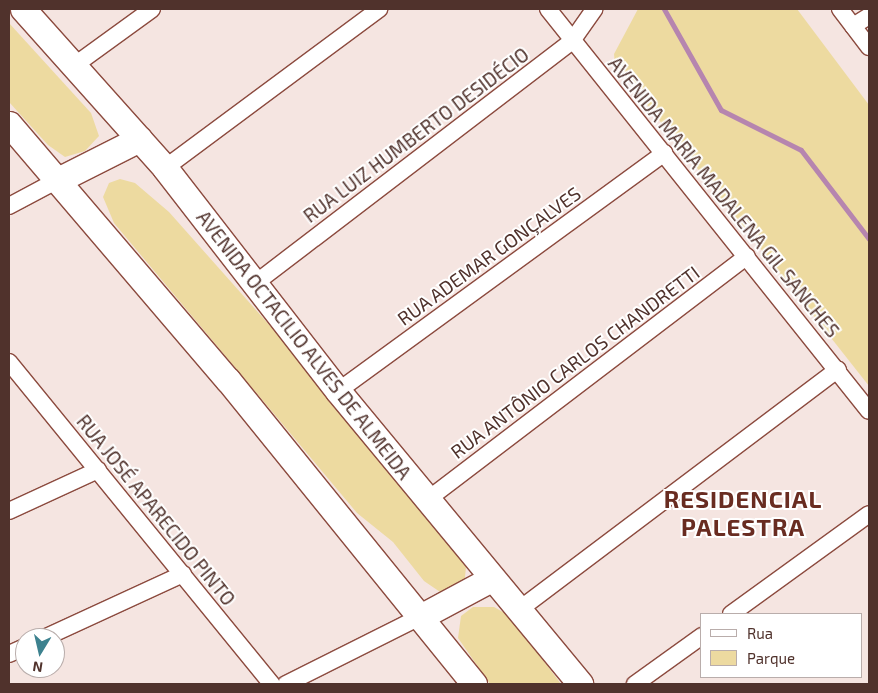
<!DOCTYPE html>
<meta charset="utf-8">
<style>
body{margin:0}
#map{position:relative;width:878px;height:693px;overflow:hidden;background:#f5e5e1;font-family:"Exo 2",sans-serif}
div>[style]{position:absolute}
.green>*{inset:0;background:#eddaa0}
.stream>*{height:5px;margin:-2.5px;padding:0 2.5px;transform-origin:2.5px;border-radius:2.5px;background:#b685af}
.roads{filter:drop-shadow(1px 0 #8c4b3f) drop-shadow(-1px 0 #8c4b3f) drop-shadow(0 1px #8c4b3f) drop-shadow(0 -1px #8c4b3f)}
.street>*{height:16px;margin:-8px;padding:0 8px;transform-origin:8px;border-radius:8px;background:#fff}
.primary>*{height:25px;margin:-12.5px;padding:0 12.5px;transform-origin:12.5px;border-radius:12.5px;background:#fff}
span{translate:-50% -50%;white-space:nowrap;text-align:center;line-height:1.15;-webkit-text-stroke:4px #fff;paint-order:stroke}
.street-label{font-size:19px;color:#50322c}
.district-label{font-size:24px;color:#692c21;font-weight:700;letter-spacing:1px}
.frame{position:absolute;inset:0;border:10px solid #50322c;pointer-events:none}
.legend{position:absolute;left:700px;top:613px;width:162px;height:65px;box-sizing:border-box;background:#fff;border:1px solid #b9adab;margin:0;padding:6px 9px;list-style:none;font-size:15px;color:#50322c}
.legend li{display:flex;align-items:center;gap:10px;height:25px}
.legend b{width:25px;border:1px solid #b9adab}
.north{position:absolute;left:15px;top:628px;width:50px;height:50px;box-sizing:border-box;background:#fff;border:1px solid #b9adab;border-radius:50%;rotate:189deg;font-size:14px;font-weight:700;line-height:20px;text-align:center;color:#50322c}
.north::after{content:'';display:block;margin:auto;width:18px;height:22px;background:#3d828f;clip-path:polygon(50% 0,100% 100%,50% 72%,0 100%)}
</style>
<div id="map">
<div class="green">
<div style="clip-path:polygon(638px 9px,797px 9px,869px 105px,869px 386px,615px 64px,614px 54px)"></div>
<div style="clip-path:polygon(9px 23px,91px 113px,99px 136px,85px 151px,65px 157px,48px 145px,9px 102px)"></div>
<div style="clip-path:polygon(120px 179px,135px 183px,169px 212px,352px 418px,466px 567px,464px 587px,446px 596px,424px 581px,393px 542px,357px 513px,114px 223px,103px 197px,109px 183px)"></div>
<div style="clip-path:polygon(473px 607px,494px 607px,510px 616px,561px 684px,490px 684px,458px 638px,461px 616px)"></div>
</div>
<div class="stream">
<div style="left:664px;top:9px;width:116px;rotate:60.6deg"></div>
<div style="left:721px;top:110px;width:89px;rotate:26.6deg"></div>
<div style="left:801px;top:150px;width:112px;rotate:52.6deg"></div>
</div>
<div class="roads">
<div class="street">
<div style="left:548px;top:9px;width:514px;rotate:51.39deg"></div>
<div style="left:840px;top:9px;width:48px;rotate:52.7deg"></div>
<div style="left:853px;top:26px;width:19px;rotate:-32deg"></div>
<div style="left:75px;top:65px;width:95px;rotate:-36deg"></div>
<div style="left:165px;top:168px;width:267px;rotate:-36.6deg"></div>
<div style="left:9px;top:206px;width:55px;rotate:-28deg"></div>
<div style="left:253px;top:285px;width:402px;rotate:-37.4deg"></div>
<div style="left:572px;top:41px;width:39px;rotate:-55deg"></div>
<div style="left:9px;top:362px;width:416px;rotate:50.8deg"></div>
<div style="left:338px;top:391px;width:404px;rotate:-36.1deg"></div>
<div style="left:427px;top:500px;width:402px;rotate:-37.3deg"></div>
<div style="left:9px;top:511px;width:98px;rotate:-24.7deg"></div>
<div style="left:520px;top:609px;width:398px;rotate:-37deg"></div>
<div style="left:731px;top:614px;width:170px;rotate:-35.9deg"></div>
<div style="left:44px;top:638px;width:153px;rotate:-24.7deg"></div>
<div style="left:9px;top:654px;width:17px;rotate:-24deg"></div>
<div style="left:286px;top:684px;width:152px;rotate:-26.6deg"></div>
<div style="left:635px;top:684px;width:82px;rotate:-35.6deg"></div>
</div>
<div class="primary">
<div style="left:23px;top:9px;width:213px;rotate:48.2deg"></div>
<div style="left:165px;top:168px;width:282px;rotate:52.2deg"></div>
<div style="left:338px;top:391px;width:380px;rotate:50.4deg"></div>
<div style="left:9px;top:124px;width:337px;rotate:49.5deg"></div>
<div style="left:228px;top:380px;width:391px;rotate:51deg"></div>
<div style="left:58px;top:180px;width:91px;rotate:-26.8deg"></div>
<div style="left:422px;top:616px;width:78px;rotate:-28.2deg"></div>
</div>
</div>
<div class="street-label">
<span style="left:416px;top:135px;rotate:-37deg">RUA LUIZ HUMBERTO DESIDÉCIO</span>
<span style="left:724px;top:197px;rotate:51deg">AVENIDA MARIA MADALENA GIL SANCHES</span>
<span style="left:489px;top:256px;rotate:-36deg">RUA ADEMAR GONÇALVES</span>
<span style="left:304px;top:345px;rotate:52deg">AVENIDA OCTACILIO ALVES DE ALMEIDA</span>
<span style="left:575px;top:362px;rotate:-37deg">RUA ANTÔNIO CARLOS CHANDRETTI</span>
<span style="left:156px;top:510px;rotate:51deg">RUA JOSÉ APARECIDO PINTO</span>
</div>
<div class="district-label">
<span style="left:743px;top:513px">RESIDENCIAL<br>PALESTRA</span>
</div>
<div class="frame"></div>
<ul class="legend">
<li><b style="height:6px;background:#fff"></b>Rua</li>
<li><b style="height:14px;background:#eddaa0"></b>Parque</li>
</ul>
<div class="north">N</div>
</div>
